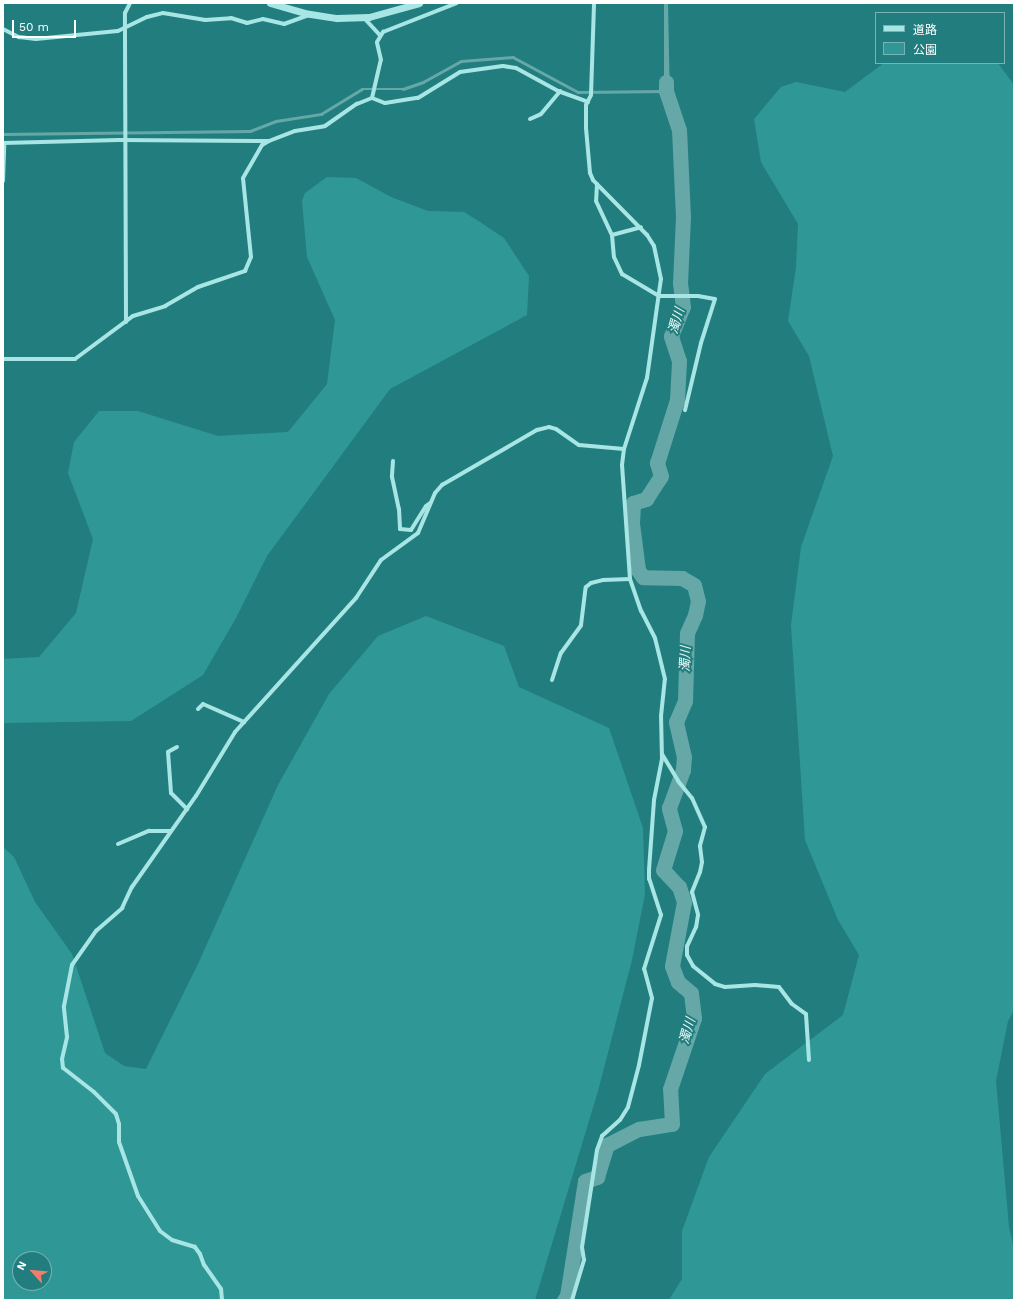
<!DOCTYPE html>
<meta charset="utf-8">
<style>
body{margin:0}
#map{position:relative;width:1017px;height:1303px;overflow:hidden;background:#227e7e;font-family:"Work Sans","Noto Sans JP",sans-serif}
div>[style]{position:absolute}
.green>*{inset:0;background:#2f9897}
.water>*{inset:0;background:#66a8a8}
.stream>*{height:2.5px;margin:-1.25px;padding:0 1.25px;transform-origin:1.25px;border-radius:1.25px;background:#66a8a8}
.river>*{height:15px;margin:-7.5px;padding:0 7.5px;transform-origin:7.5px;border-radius:7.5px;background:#66a8a8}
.minor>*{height:4px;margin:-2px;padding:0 2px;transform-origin:2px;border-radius:2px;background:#a7e6e5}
.tertiary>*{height:7px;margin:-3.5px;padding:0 3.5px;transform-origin:3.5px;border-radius:3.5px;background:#a7e6e5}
span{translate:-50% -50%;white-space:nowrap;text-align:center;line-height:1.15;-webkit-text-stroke:4px #227e7e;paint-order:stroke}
.water-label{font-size:13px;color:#ecfbfa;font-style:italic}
.frame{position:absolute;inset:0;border:4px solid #fff;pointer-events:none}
.legend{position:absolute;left:875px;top:12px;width:130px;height:52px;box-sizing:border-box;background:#227e7e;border:1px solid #7ab2b2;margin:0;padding:5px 7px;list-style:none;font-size:12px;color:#fff}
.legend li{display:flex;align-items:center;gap:8px;height:20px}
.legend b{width:20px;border:1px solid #7ab2b2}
.north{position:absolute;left:12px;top:1251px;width:40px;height:40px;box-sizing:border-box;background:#227e7e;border:1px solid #7ab2b2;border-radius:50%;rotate:297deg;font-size:11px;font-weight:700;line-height:16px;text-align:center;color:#fff}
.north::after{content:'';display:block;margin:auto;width:14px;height:18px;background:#f27e6a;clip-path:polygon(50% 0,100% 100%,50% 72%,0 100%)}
.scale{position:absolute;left:12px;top:20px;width:64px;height:18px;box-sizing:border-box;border:2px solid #fff;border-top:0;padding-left:5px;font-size:12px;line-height:14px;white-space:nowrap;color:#fff;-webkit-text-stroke:3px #227e7e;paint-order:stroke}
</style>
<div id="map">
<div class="green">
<div style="clip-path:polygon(884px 63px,998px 63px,1014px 85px,1014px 1010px,1008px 1021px,996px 1081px,1009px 1227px,1014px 1249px,1014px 1300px,669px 1300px,682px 1279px,682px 1231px,709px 1157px,765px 1074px,843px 1015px,859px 955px,838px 920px,805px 840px,791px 625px,801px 547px,833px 456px,809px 356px,788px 321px,796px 267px,798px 224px,761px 162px,754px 119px,781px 87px,796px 82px,845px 92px)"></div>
<div style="clip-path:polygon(327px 177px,356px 178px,391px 197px,428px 211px,464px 212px,480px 222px,504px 238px,529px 276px,527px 315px,390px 389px,267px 556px,236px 618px,203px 675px,131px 721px,3px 723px,3px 659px,39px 657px,76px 613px,93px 539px,68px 473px,74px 442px,99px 411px,138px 411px,218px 436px,288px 432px,327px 384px,335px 320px,307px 257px,302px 201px,305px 193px)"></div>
<div style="clip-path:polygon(evenodd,426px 616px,504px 646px,519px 687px,609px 728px,643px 828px,645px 894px,632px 960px,598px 1091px,535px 1300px,3px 1300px,3px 847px,14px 857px,35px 902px,72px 954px,105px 1053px,124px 1066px,146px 1069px,198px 964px,278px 785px,329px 694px,378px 636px,426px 616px,20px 1259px,44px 1259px,44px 1283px,20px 1283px,20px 1259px)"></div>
</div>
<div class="water">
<div style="clip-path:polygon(664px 3px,668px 3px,670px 103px,664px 88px)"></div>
</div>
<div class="stream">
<div style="left:3px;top:134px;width:247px;rotate:-0.7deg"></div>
<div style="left:250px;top:131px;width:28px;rotate:-21deg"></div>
<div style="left:276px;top:121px;width:46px;rotate:-8.8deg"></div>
<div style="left:321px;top:114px;width:48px;rotate:-31.4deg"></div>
<div style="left:362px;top:89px;width:41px"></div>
<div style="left:403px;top:89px;width:21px;rotate:-19deg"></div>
<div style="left:423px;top:82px;width:43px;rotate:-28.9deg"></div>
<div style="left:461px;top:61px;width:52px;rotate:-4.4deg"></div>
<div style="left:513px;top:57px;width:74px;rotate:28.3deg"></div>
<div style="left:578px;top:92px;width:88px;rotate:-0.7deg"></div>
</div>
<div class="river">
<div style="left:564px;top:1300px;width:5px;rotate:-53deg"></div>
<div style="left:567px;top:1296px;width:116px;rotate:-81.1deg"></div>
<div style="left:585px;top:1181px;width:13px;rotate:-18deg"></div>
<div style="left:597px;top:1177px;width:34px;rotate:-73deg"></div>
<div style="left:607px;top:1145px;width:36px;rotate:-27deg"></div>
<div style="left:639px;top:1129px;width:33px;rotate:-9deg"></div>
<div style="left:672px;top:1124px;width:35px;rotate:-93deg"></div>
<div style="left:670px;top:1089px;width:75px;rotate:-71.3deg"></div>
<div style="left:694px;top:1018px;width:25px;rotate:-97deg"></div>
<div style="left:691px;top:993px;width:17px;rotate:-140deg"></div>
<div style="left:678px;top:982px;width:17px;rotate:-111deg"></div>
<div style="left:672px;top:966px;width:65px;rotate:-79.4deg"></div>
<div style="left:684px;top:902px;width:16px;rotate:-108deg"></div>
<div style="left:679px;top:887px;width:23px;rotate:-133deg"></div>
<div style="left:663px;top:870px;width:41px;rotate:-72.9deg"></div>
<div style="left:675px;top:831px;width:24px;rotate:-105deg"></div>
<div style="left:669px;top:808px;width:40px;rotate:-69.8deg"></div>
<div style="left:683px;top:770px;width:13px;rotate:-86deg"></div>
<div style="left:684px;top:757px;width:36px;rotate:-103deg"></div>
<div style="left:676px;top:722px;width:23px;rotate:-67deg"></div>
<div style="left:685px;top:701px;width:68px;rotate:-88.3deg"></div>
<div style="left:687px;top:633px;width:20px;rotate:-66deg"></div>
<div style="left:695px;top:615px;width:14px;rotate:-78deg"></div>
<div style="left:698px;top:601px;width:16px;rotate:-104deg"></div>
<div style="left:694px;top:585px;width:14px;rotate:-150deg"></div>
<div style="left:682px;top:578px;width:39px;rotate:-179deg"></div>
<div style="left:643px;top:577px;width:9px;rotate:-126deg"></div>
<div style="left:638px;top:570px;width:47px;rotate:-97.3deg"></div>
<div style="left:632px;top:523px;width:20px;rotate:-87deg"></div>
<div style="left:633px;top:503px;width:14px;rotate:-17deg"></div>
<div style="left:646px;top:499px;width:27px;rotate:-57deg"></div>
<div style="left:661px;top:476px;width:14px;rotate:-107deg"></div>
<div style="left:657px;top:463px;width:66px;rotate:-72.4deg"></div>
<div style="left:677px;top:400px;width:39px;rotate:-87deg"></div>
<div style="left:679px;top:361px;width:26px;rotate:-108deg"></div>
<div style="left:671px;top:336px;width:31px;rotate:-68deg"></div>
<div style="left:683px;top:307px;width:24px;rotate:-97deg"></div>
<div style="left:680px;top:283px;width:66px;rotate:-87.4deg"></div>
<div style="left:683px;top:217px;width:87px;rotate:-92.6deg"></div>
<div style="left:679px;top:130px;width:41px;rotate:-108.4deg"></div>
<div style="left:666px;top:91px;width:9px;rotate:-90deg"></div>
</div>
<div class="minor">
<div style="left:364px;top:18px;width:23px;rotate:47deg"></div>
<div style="left:3px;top:29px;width:18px;rotate:27deg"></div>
<div style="left:19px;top:37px;width:17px;rotate:7deg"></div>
<div style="left:36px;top:39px;width:82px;rotate:-5.6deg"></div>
<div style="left:118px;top:31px;width:32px;rotate:-26deg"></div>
<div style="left:147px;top:17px;width:16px;rotate:-14deg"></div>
<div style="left:163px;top:13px;width:43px;rotate:9.5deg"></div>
<div style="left:205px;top:20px;width:26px;rotate:-4deg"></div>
<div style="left:231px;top:18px;width:17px;rotate:17deg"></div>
<div style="left:247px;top:23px;width:16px;rotate:-14deg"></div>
<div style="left:263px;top:19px;width:22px;rotate:13deg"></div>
<div style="left:284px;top:24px;width:27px;rotate:-20deg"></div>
<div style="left:372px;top:98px;width:39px;rotate:-77deg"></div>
<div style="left:381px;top:60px;width:18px;rotate:-103deg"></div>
<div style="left:377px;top:42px;width:12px;rotate:-59deg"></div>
<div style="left:383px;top:32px;width:79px;rotate:-21.4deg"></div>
<div style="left:530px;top:119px;width:12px;rotate:-24deg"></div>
<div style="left:541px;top:114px;width:30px;rotate:-50deg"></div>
<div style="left:3px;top:143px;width:116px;rotate:-1.5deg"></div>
<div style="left:119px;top:140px;width:149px;rotate:0.4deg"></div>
<div style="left:3px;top:181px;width:38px;rotate:-88deg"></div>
<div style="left:597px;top:184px;width:17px;rotate:93deg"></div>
<div style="left:596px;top:201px;width:38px;rotate:65deg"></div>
<div style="left:612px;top:235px;width:22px;rotate:85deg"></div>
<div style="left:614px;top:257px;width:19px;rotate:65deg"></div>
<div style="left:622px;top:274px;width:43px;rotate:30.7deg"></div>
<div style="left:659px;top:296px;width:39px"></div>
<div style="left:698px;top:296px;width:17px;rotate:10deg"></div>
<div style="left:715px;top:299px;width:46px;rotate:107.7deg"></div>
<div style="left:701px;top:343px;width:69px;rotate:103.4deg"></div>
<div style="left:612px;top:235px;width:30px;rotate:-15deg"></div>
<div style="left:126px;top:322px;width:309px;rotate:-90.2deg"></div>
<div style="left:125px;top:13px;width:11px;rotate:-63deg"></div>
<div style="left:3px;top:359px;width:72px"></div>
<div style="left:75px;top:359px;width:72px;rotate:-36.6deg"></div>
<div style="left:133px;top:316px;width:34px;rotate:-17deg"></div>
<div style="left:165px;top:306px;width:38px;rotate:-30deg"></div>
<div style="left:198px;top:287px;width:50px;rotate:-18.8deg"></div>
<div style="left:245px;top:271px;width:15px;rotate:-67deg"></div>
<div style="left:251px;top:257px;width:79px;rotate:-95.8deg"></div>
<div style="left:243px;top:178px;width:38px;rotate:-60deg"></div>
<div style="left:262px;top:145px;width:8px;rotate:-30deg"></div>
<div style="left:269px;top:141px;width:28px;rotate:-21deg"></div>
<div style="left:295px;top:131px;width:30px;rotate:-9deg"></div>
<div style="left:325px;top:126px;width:39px;rotate:-35deg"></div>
<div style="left:357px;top:104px;width:16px;rotate:-22deg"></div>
<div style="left:372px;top:98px;width:14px;rotate:21deg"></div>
<div style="left:385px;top:103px;width:33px;rotate:-9deg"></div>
<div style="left:418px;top:98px;width:49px;rotate:-31.8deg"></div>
<div style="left:460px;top:72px;width:43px;rotate:-7.9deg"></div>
<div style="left:503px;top:66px;width:13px;rotate:9deg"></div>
<div style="left:516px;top:68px;width:48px;rotate:28.7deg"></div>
<div style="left:558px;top:91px;width:32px;rotate:20deg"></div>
<div style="left:393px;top:461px;width:16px;rotate:94deg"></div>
<div style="left:392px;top:477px;width:33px;rotate:78deg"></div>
<div style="left:399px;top:509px;width:20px;rotate:87deg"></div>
<div style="left:400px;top:529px;width:11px;rotate:5deg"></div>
<div style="left:411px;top:530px;width:28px;rotate:-58deg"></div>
<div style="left:426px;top:506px;width:5px;rotate:-37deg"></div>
<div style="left:552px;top:680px;width:28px;rotate:-72deg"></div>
<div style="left:561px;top:653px;width:34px;rotate:-54deg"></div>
<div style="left:581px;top:625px;width:38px;rotate:-83deg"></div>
<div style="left:586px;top:587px;width:6px;rotate:-39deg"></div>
<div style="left:591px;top:583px;width:12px;rotate:-14deg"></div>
<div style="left:603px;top:580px;width:27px;rotate:-2deg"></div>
<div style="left:198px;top:709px;width:7px;rotate:-45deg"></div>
<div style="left:203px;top:704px;width:45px;rotate:23.7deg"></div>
<div style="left:177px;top:747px;width:10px;rotate:151deg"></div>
<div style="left:168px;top:752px;width:41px;rotate:85.8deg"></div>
<div style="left:171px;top:793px;width:23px;rotate:45deg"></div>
<div style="left:662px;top:754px;width:31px;rotate:59deg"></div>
<div style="left:678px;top:781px;width:22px;rotate:51deg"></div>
<div style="left:692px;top:798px;width:32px;rotate:66deg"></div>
<div style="left:705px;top:827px;width:20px;rotate:105deg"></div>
<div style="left:700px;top:846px;width:16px;rotate:83deg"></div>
<div style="left:702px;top:862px;width:10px;rotate:101deg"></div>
<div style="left:700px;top:872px;width:22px;rotate:112deg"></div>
<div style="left:692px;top:892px;width:24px;rotate:75deg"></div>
<div style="left:698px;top:915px;width:12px;rotate:99deg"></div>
<div style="left:696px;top:927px;width:21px;rotate:115deg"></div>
<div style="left:687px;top:946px;width:9px;rotate:90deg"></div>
<div style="left:687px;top:955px;width:13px;rotate:61deg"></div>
<div style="left:693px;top:966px;width:28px;rotate:39deg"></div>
<div style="left:715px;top:984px;width:10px;rotate:17deg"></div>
<div style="left:725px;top:987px;width:30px;rotate:-4deg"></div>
<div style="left:755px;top:985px;width:24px;rotate:5deg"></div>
<div style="left:779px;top:987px;width:21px;rotate:53deg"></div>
<div style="left:792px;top:1004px;width:17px;rotate:36deg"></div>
<div style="left:806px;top:1014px;width:46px;rotate:86.3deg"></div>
<div style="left:118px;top:844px;width:34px;rotate:-23deg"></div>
<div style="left:149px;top:831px;width:21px"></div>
<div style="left:222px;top:1300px;width:11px;rotate:-95deg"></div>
<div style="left:221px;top:1289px;width:29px;rotate:-125deg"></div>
<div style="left:204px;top:1265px;width:12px;rotate:-110deg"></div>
<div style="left:200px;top:1254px;width:9px;rotate:-126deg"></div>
<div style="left:195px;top:1247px;width:24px;rotate:-163deg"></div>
<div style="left:172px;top:1240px;width:15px;rotate:-143deg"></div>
<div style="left:160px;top:1231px;width:41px;rotate:-122.2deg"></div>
<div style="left:138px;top:1196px;width:57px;rotate:-109.4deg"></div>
<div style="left:119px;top:1142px;width:18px;rotate:-90deg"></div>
<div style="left:119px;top:1124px;width:10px;rotate:-107deg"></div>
<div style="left:116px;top:1114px;width:31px;rotate:-135deg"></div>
<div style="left:94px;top:1092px;width:39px;rotate:-142deg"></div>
<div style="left:63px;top:1068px;width:9px;rotate:-96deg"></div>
<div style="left:62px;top:1059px;width:23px;rotate:-77deg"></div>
<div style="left:67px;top:1037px;width:31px;rotate:-96deg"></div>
<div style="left:64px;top:1006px;width:42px;rotate:-79deg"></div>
<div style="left:72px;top:965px;width:42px;rotate:-54.8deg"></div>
<div style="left:96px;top:931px;width:35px;rotate:-41deg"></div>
<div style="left:122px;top:908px;width:23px;rotate:-65deg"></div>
<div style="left:132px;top:887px;width:111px;rotate:-54.9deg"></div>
<div style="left:196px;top:796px;width:75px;rotate:-58.6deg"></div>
<div style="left:235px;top:732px;width:181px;rotate:-47.9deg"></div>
<div style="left:356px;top:598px;width:45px;rotate:-56.7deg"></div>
<div style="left:381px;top:560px;width:46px;rotate:-36.1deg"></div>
<div style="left:418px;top:533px;width:43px;rotate:-67deg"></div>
<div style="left:435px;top:493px;width:11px;rotate:-49deg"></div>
<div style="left:442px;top:485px;width:110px;rotate:-30.1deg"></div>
<div style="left:537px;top:430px;width:12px;rotate:-14deg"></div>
<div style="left:549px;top:427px;width:7px;rotate:16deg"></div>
<div style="left:556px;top:429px;width:28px;rotate:35deg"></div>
<div style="left:579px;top:445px;width:45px;rotate:5.1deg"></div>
<div style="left:572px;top:1300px;width:42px;rotate:-73.3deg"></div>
<div style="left:584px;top:1260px;width:13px;rotate:-99deg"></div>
<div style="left:582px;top:1247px;width:98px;rotate:-81.2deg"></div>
<div style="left:597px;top:1150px;width:15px;rotate:-70deg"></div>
<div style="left:602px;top:1136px;width:24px;rotate:-42deg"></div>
<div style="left:620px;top:1120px;width:15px;rotate:-58deg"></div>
<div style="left:628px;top:1107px;width:43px;rotate:-75.3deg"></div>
<div style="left:639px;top:1065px;width:68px;rotate:-79deg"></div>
<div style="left:652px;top:998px;width:30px;rotate:-105deg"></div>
<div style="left:644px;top:969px;width:57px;rotate:-72.5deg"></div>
<div style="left:661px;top:915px;width:38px;rotate:-108deg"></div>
<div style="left:649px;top:879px;width:9px;rotate:-90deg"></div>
<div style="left:649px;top:870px;width:70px;rotate:-85.9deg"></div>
<div style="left:654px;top:800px;width:42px;rotate:-79deg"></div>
<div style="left:662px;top:759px;width:43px;rotate:-91.3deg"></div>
<div style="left:661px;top:716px;width:37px;rotate:-84deg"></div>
<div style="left:665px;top:679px;width:42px;rotate:-103.7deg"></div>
<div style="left:655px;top:638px;width:30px;rotate:-117deg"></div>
<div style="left:641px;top:611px;width:34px;rotate:-109deg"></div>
<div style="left:630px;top:579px;width:114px;rotate:-94deg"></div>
<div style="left:622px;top:465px;width:16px;rotate:-83deg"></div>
<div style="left:624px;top:449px;width:75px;rotate:-72.1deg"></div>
<div style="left:647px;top:378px;width:100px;rotate:-82deg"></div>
<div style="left:661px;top:279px;width:34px;rotate:-102deg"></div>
<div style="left:654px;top:246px;width:13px;rotate:-122deg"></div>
<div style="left:647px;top:235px;width:77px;rotate:-134.5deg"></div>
<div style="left:593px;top:180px;width:8px;rotate:-113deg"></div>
<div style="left:590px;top:173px;width:45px;rotate:-95.1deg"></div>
<div style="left:586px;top:128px;width:23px;rotate:-90deg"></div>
<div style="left:586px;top:105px;width:11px;rotate:-63deg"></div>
<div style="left:591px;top:95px;width:92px;rotate:-88.1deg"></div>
</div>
<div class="tertiary">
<div style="left:270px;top:3px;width:35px;rotate:16deg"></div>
<div style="left:304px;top:13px;width:33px;rotate:9deg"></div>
<div style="left:337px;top:18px;width:32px;rotate:-2deg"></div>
<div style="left:369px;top:17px;width:52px;rotate:-15.6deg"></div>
</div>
<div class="water-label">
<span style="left:677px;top:321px;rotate:-74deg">濁川</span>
<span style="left:686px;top:659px;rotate:-88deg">濁川</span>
<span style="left:688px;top:1031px;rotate:-74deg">濁川</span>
</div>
<div class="frame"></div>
<ul class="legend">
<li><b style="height:5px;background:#a7e6e5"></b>道路</li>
<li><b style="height:11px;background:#2f9897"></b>公園</li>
</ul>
<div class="north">N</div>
<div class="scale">50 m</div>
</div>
